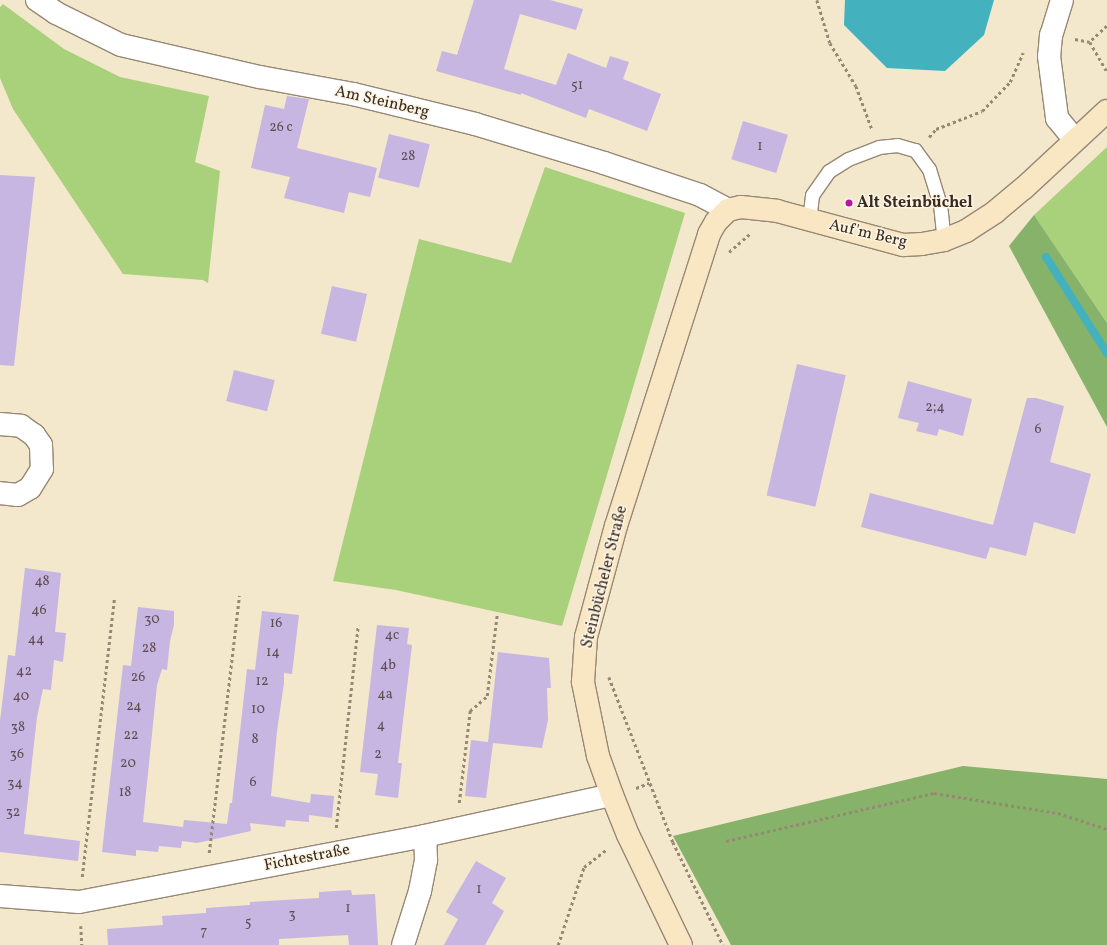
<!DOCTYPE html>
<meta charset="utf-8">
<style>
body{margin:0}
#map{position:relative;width:1107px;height:945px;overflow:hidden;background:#f3e7cc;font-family:Vollkorn,serif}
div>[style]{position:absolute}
.green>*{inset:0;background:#a9d07a}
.forest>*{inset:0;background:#86b26a}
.water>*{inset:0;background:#43b2be}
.stream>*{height:8px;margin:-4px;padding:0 4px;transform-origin:4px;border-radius:4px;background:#43b2be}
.building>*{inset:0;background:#c7b5e2;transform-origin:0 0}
.path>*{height:2.5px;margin-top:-1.25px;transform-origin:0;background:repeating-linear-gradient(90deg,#978875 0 3px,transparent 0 6px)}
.roads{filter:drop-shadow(1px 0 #978875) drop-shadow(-1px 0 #978875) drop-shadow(0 1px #978875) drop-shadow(0 -1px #978875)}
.lane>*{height:13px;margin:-6.5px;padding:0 6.5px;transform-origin:6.5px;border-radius:6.5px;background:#fff}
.street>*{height:22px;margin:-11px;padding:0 11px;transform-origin:11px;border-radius:11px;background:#fff}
.secondary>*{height:22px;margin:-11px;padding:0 11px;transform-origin:11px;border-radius:11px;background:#f9e7c3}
.dots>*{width:11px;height:11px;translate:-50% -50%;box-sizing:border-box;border:2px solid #fcf5e5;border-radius:50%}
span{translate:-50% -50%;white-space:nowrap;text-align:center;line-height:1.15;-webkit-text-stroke:3px #fcf5e5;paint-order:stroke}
.number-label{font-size:14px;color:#5e4d4f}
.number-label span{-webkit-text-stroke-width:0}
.street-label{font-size:16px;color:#3b2a1e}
.poi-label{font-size:16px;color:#3b2a1e;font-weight:700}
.left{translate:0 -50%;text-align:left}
</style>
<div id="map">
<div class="green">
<div style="clip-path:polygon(3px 4px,64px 49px,120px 77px,209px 96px,195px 162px,220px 171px,208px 283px,203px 280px,123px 274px,13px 109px,0 78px,0 7px)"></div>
<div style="clip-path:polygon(1107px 147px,1107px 323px,1034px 215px)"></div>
<div style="clip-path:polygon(545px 167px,685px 213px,562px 626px,396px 590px,333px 581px,419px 239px,511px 263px)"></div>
</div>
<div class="forest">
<div style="clip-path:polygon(1034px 215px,1107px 323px,1107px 427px,1009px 246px)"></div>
<div style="clip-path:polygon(963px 766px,1107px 779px,1107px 945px,731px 945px,673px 836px)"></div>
</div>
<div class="water">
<div style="clip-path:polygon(845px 0,994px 0,984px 35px,945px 71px,887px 68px,844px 25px)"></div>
</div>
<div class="stream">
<div style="left:1046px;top:257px;width:114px;rotate:57.6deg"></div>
</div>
<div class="building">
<div style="clip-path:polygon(474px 0,550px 0,583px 9px,576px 30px,520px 14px,504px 69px,556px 85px,568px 53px,606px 68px,610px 56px,629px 62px,623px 79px,661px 94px,647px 131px,589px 109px,586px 118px,521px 93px,521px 95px,436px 71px,442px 51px,457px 55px)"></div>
<div style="clip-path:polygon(287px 96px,309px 99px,297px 148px,377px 168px,370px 197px,349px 192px,344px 213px,284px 198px,290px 177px,251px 168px,265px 105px,284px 109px)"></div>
<div style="left:743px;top:121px;width:47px;height:40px;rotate:17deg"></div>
<div style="left:389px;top:134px;width:42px;height:45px;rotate:14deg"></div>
<div style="clip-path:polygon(0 175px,35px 177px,14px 366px,0 365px)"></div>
<div style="left:332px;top:286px;width:36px;height:49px;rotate:13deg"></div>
<div style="left:797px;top:364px;width:50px;height:135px;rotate:13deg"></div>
<div style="left:234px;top:370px;width:42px;height:32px;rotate:14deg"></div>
<div style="clip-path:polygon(908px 381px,972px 399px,963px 436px,939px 429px,937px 436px,916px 431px,919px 423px,898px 418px)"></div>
<div style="clip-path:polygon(1027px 398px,1036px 398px,1064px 406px,1050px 462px,1091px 474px,1075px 534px,1034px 522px,1026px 556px,990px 547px,986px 559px,861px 527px,870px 493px,993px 525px)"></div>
<div style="clip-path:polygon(25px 568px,61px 573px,55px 632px,66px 633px,63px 662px,54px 660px,51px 690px,43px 689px,37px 717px,24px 834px,80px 841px,78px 861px,0 852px,0 721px,8px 655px,15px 656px)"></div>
<div style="clip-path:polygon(138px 607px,174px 611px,174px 625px,170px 641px,167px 670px,162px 669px,157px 685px,143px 822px,183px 827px,184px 820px,227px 824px,230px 803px,232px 803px,247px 669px,255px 670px,262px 611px,299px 615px,292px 674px,284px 673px,284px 683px,277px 731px,271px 796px,310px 803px,311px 794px,334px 796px,332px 818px,309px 815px,309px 822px,286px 820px,285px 827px,250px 823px,251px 831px,197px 843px,182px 841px,181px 848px,159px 846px,158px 852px,136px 850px,136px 856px,102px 852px,123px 665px,131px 666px)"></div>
<div style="clip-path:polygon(377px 625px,409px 628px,407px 644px,412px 645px,398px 763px,402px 763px,398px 798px,375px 795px,378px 774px,360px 772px)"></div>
<div style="clip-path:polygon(498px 652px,549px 658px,551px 688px,547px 688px,548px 720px,542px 748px,493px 743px,486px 798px,465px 796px,471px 740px,488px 742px)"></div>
<div style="clip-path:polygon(476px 861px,506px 878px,492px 903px,504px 911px,485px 945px,444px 945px,458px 919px,446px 912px)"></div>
<div style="clip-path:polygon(351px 890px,352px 895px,375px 894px,378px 945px,349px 945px,348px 935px,279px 939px,279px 945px,108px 945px,107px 929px,163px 925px,162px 916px,206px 913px,206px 908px,250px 905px,250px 902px,319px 898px,319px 892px)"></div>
</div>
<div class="path">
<div style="left:817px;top:0;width:45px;rotate:73.2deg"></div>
<div style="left:830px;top:43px;width:50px;rotate:58.8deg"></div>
<div style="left:856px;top:86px;width:46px;rotate:69.6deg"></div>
<div style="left:1107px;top:26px;width:23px;rotate:137deg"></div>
<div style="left:1090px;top:42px;width:34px;rotate:60deg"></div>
<div style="left:1075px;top:39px;width:15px;rotate:11deg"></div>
<div style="left:929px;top:137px;width:11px;rotate:-49deg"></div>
<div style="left:936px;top:129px;width:49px;rotate:-21.4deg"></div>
<div style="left:982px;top:111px;width:40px;rotate:-46deg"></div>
<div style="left:1010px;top:82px;width:32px;rotate:-66deg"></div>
<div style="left:729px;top:252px;width:29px;rotate:-41deg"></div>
<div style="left:609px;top:677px;width:177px;rotate:68.8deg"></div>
<div style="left:673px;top:842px;width:114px;rotate:64.1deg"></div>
<div style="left:636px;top:788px;width:14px;rotate:-21deg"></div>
<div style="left:459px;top:803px;width:93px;rotate:-83.2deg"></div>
<div style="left:470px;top:711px;width:23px;rotate:-41deg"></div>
<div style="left:487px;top:696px;width:82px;rotate:-83deg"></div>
<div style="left:336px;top:828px;width:204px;rotate:-83.8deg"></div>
<div style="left:726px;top:841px;width:213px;rotate:-13deg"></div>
<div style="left:934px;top:793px;width:126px;rotate:9.2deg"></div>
<div style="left:1058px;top:813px;width:52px;rotate:18.1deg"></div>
<div style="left:209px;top:853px;width:259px;rotate:-83.3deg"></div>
<div style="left:82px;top:877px;width:280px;rotate:-83.4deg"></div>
<div style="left:81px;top:926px;width:19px;rotate:87deg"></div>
<div style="left:558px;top:945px;width:82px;rotate:-71.6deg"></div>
<div style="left:584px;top:867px;width:29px;rotate:-38deg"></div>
</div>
<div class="roads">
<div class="lane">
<div style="left:809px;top:220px;width:25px;rotate:-83deg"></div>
<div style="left:812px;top:195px;width:29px;rotate:-55deg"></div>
<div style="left:829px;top:171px;width:22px;rotate:-32deg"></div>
<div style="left:848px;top:159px;width:33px;rotate:-21deg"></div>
<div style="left:879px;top:147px;width:18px;rotate:-6deg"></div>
<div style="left:897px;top:145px;width:19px;rotate:16deg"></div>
<div style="left:915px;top:150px;width:24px;rotate:54deg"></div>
<div style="left:929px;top:169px;width:37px;rotate:73deg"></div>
<div style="left:940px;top:204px;width:36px;rotate:84deg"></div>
</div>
<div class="street">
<div style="left:37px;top:0;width:23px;rotate:34deg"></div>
<div style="left:56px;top:13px;width:72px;rotate:26.2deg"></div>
<div style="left:121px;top:45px;width:143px;rotate:13deg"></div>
<div style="left:260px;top:77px;width:95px;rotate:10.4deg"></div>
<div style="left:353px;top:94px;width:126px;rotate:13.8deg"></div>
<div style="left:475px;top:124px;width:135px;rotate:16.8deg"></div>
<div style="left:604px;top:163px;width:101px;rotate:18.4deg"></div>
<div style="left:700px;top:195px;width:32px;rotate:28deg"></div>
<div style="left:1062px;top:0;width:37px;rotate:107deg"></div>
<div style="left:1051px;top:35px;width:21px;rotate:95deg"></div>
<div style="left:1049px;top:56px;width:63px;rotate:82.6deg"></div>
<div style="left:1057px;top:118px;width:28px;rotate:51deg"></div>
<div style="left:0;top:424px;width:21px;rotate:5deg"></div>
<div style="left:21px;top:426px;width:16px;rotate:35deg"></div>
<div style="left:34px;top:435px;width:12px;rotate:55deg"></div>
<div style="left:41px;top:445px;width:24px;rotate:88deg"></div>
<div style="left:42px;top:469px;width:22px;rotate:122deg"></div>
<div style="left:30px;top:488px;width:14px;rotate:150deg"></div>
<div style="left:18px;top:495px;width:18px;rotate:-174deg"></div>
<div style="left:0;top:896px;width:79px;rotate:4.3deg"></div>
<div style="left:79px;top:902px;width:352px;rotate:-10.8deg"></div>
<div style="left:425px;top:836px;width:191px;rotate:-12.4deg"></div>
<div style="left:403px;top:945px;width:57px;rotate:-72.5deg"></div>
<div style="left:420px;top:891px;width:32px;rotate:-79deg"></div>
<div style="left:426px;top:860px;width:24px;rotate:-92deg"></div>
</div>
<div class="secondary">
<div style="left:681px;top:945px;width:122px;rotate:-115.7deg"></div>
<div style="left:628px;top:835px;width:43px;rotate:-111.8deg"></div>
<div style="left:612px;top:795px;width:41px;rotate:-109.7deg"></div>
<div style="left:598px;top:756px;width:76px;rotate:-101.5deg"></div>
<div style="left:583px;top:682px;width:45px;rotate:-86.2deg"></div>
<div style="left:586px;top:637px;width:115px;rotate:-74.9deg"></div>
<div style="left:616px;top:526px;width:306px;rotate:-72.3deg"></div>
<div style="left:709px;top:234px;width:14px;rotate:-60deg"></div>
<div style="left:716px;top:222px;width:17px;rotate:-45deg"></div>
<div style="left:728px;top:210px;width:13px;rotate:-13deg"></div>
<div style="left:741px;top:207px;width:36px;rotate:6deg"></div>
<div style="left:777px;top:211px;width:131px;rotate:15.1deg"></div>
<div style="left:903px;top:245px;width:19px;rotate:-3deg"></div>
<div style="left:922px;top:244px;width:22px;rotate:-10deg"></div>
<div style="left:944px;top:240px;width:24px;rotate:-22deg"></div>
<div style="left:966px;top:231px;width:35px;rotate:-33deg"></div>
<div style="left:995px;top:212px;width:38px;rotate:-40deg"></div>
<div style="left:1024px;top:188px;width:113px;rotate:-42.9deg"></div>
</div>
</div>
<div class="dots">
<div style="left:849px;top:203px;background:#b5179e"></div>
</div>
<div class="number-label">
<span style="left:577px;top:86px">51</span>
<span style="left:281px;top:128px">26 c</span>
<span style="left:760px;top:147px">1</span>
<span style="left:408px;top:157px">28</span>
<span style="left:935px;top:408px">2;4</span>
<span style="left:1038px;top:430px">6</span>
<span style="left:42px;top:582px">48</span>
<span style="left:39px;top:611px">46</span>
<span style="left:152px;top:620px">30</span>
<span style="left:276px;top:624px">16</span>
<span style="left:392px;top:636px">4c</span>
<span style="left:36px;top:640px">44</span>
<span style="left:149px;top:649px">28</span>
<span style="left:273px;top:653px">14</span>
<span style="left:388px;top:666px">4b</span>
<span style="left:24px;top:672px">42</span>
<span style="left:138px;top:678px">26</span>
<span style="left:262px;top:682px">12</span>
<span style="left:385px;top:695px">4a</span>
<span style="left:21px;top:697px">40</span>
<span style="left:134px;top:707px">24</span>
<span style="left:258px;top:710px">10</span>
<span style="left:381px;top:726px">4</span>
<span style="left:18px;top:728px">38</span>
<span style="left:131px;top:736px">22</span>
<span style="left:255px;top:740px">8</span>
<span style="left:17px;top:755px">36</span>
<span style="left:378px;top:755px">2</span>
<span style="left:128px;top:764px">20</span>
<span style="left:253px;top:783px">6</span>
<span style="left:15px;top:784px">34</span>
<span style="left:125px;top:793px">18</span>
<span style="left:13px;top:813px">32</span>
<span style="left:479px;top:890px">1</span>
<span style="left:348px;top:909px">1</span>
<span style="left:292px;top:915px">3</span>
<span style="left:248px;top:923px">5</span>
<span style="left:204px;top:932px">7</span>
</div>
<div class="street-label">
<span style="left:382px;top:102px;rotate:13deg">Am Steinberg</span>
<span style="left:868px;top:234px;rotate:13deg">Auf'm Berg</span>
<span style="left:605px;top:577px;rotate:-76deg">Steinbücheler Straße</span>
<span style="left:307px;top:858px;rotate:-11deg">Fichtestraße</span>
</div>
<div class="poi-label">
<span class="left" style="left:857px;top:203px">Alt Steinbüchel</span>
</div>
</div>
